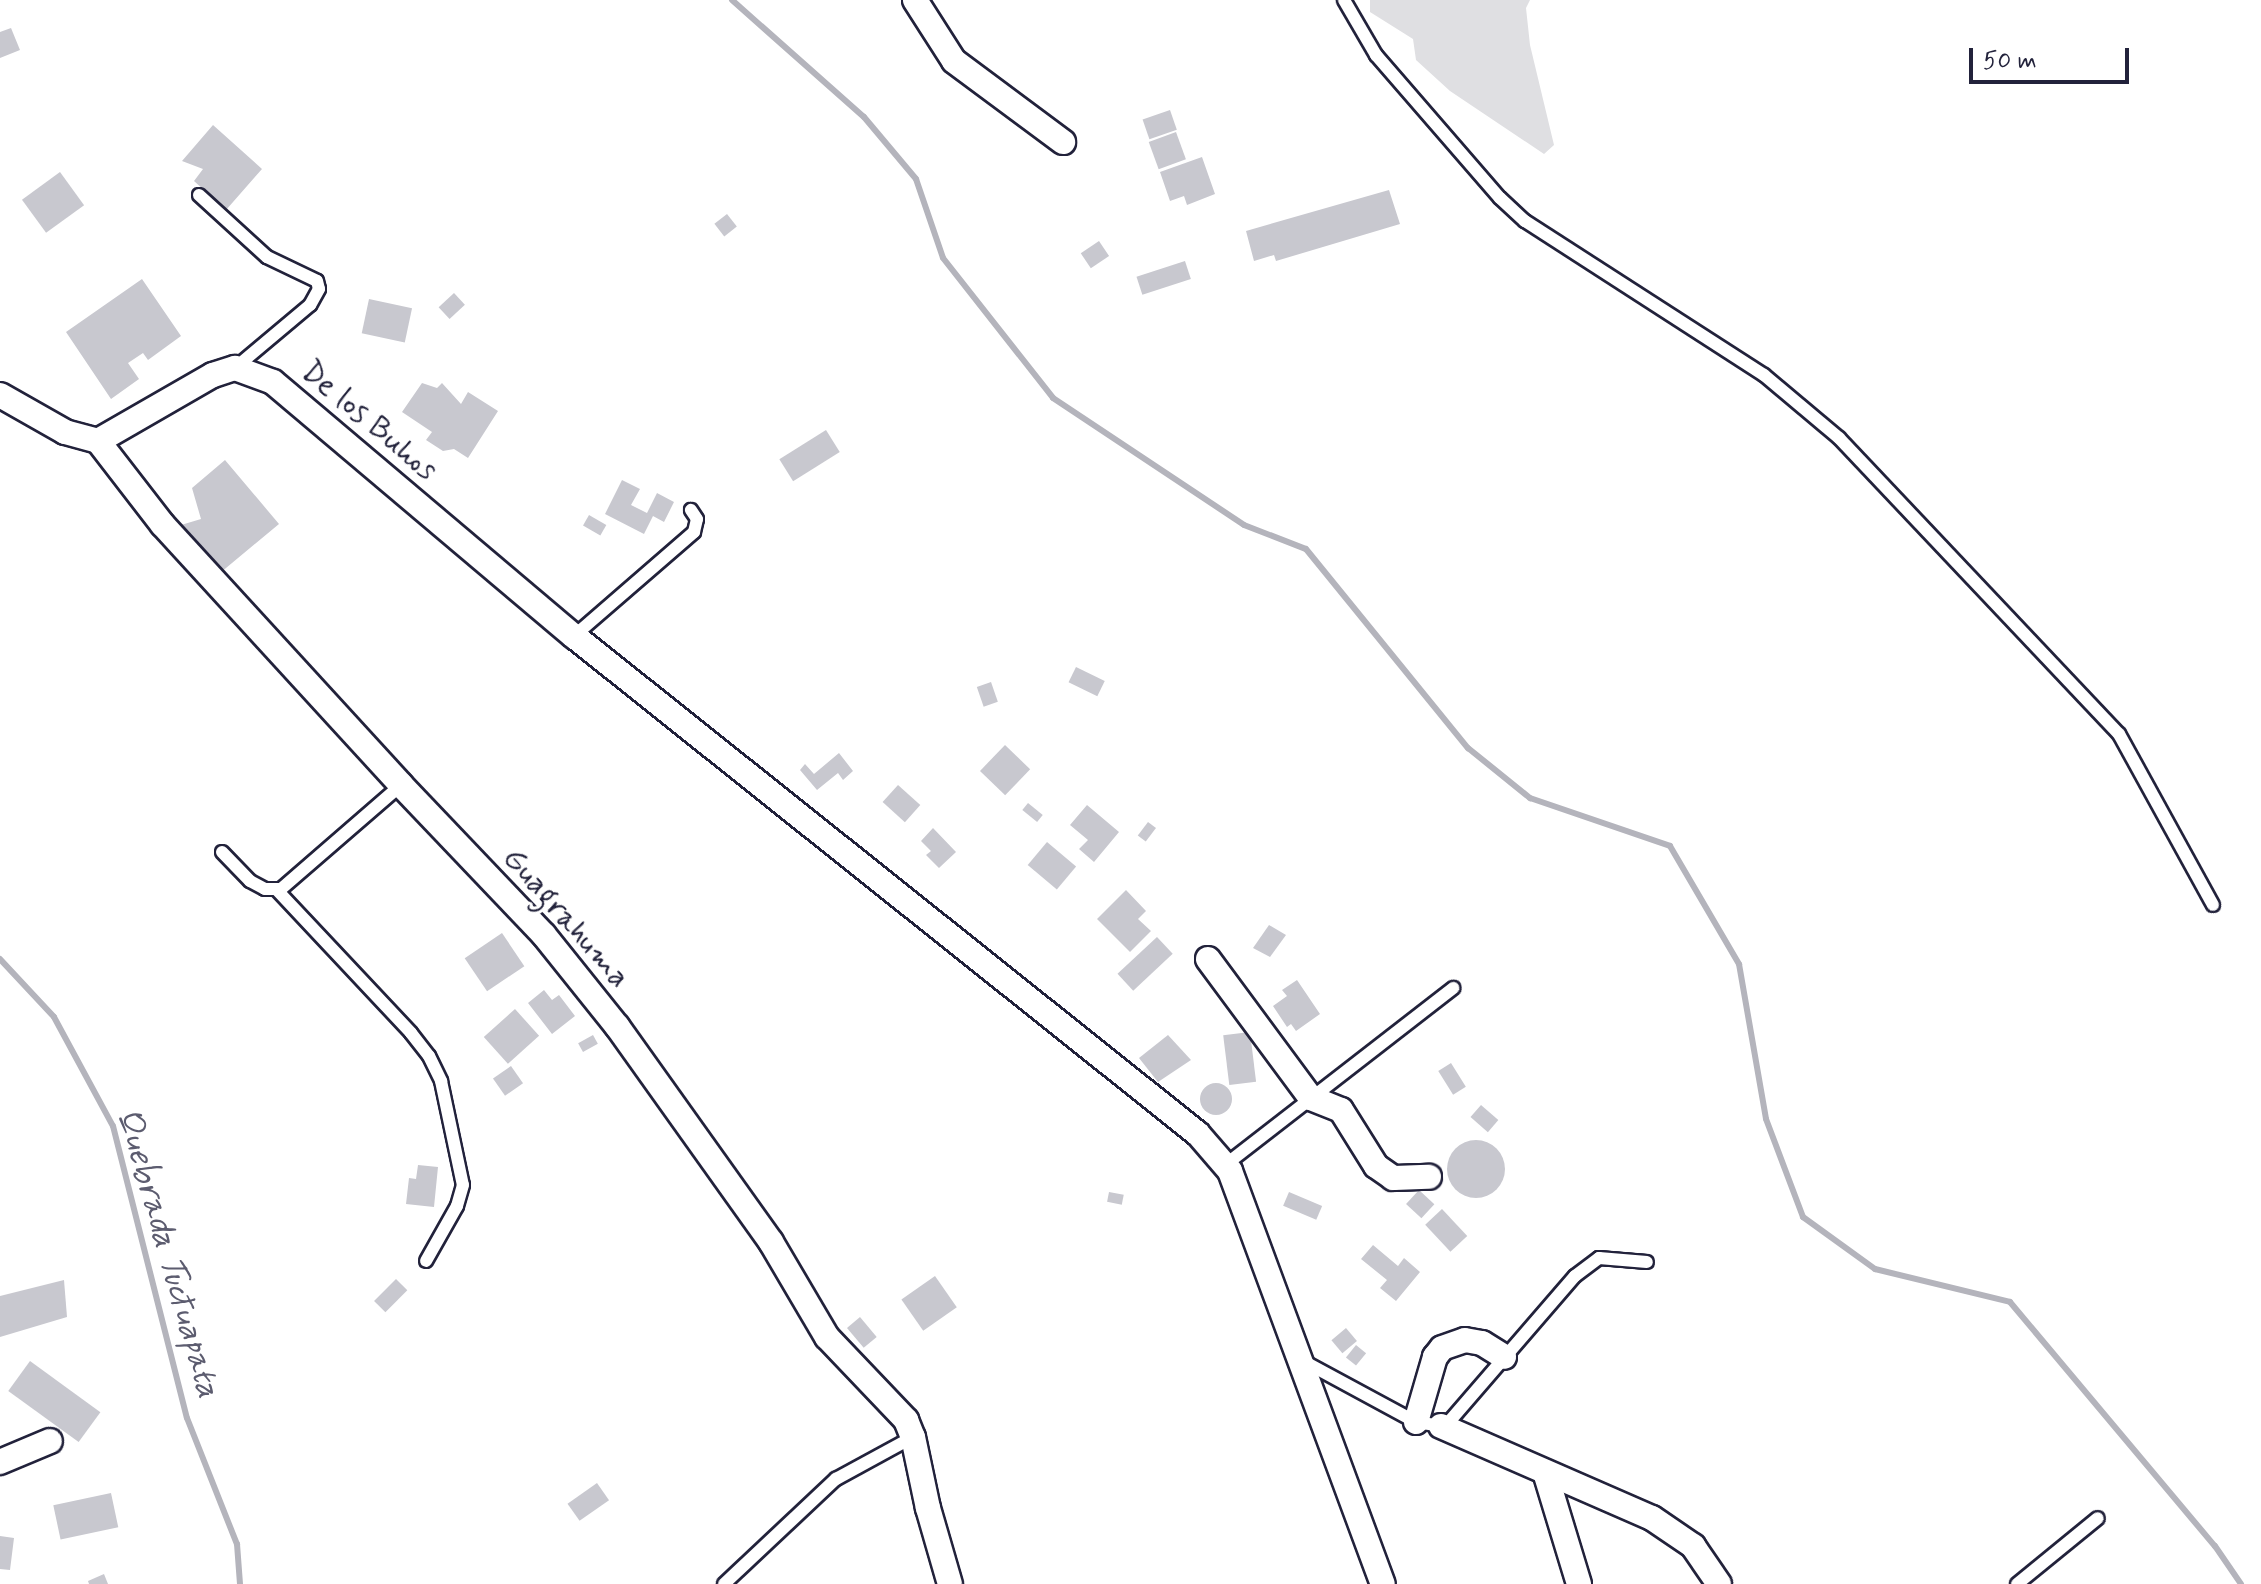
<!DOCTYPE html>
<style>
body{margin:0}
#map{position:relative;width:2261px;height:1584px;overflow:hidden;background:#fff;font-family:Mynerve,sans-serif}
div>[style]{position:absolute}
.green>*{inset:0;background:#dfdfe2}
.stream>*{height:6px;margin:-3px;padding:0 3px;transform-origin:3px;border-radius:3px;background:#b4b4bc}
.building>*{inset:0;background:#c8c8cf;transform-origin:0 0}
.round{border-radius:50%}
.roads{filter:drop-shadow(2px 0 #22223b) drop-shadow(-2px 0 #22223b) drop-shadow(0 2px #22223b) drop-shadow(0 -2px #22223b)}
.lane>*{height:12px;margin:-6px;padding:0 6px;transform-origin:6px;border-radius:6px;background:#fff}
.street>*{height:24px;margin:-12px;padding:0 12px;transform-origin:12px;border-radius:12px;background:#fff}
span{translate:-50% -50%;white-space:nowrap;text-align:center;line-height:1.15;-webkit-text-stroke:6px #fff;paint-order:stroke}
.street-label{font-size:32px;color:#22223b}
.water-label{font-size:34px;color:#5c5c6f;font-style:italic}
.scale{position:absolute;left:1969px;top:48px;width:160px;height:36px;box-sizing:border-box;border:4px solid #22223b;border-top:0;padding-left:10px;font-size:24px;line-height:28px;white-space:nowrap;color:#22223b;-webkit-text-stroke:6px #fff;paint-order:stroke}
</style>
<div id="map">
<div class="green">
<div style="clip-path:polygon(1370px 0,1530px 0,1526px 8px,1530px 45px,1554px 145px,1544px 154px,1450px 91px,1416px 60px,1413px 39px,1370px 12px)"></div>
</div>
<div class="stream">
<div style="left:732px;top:0;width:176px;rotate:41.6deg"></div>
<div style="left:864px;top:117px;width:81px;rotate:50deg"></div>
<div style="left:916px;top:179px;width:83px;rotate:71.1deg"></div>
<div style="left:943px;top:258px;width:178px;rotate:51.8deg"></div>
<div style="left:1053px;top:398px;width:229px;rotate:33.6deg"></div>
<div style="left:1244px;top:525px;width:66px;rotate:21.2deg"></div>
<div style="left:1306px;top:549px;width:257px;rotate:50.9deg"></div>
<div style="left:1468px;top:748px;width:80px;rotate:38.9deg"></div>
<div style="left:1530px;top:798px;width:148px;rotate:18.9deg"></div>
<div style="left:1670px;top:846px;width:137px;rotate:59.7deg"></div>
<div style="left:1739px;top:964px;width:157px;rotate:80.1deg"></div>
<div style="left:1766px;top:1119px;width:105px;rotate:69.3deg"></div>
<div style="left:1803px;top:1217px;width:89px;rotate:35.8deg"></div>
<div style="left:1875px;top:1269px;width:139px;rotate:13.7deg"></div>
<div style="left:2010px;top:1302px;width:319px;rotate:50deg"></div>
<div style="left:2215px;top:1546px;width:46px;rotate:55.6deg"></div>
<div style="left:0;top:959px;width:79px;rotate:47deg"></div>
<div style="left:54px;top:1017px;width:124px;rotate:61.6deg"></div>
<div style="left:113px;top:1126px;width:301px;rotate:75.8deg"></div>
<div style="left:187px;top:1418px;width:136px;rotate:68.4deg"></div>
<div style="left:237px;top:1544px;width:40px;rotate:85.7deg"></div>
</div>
<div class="building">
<div style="clip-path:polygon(11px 28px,20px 50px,0 58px,0 32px)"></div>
<div style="left:1170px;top:110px;width:21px;height:29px;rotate:71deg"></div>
<div style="clip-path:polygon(213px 125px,262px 169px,226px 210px,194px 181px,203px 169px,182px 161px)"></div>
<div style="left:1176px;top:132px;width:29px;height:29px;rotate:70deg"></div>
<div style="clip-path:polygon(1202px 157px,1215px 194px,1187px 205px,1184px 196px,1170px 201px,1160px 172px)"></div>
<div style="left:60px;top:172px;width:41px;height:47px;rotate:54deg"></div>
<div style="clip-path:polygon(1389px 190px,1400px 224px,1276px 261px,1274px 255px,1254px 261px,1246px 231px)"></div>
<div style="left:727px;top:214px;width:16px;height:16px;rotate:52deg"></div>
<div style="left:1099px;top:241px;width:18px;height:22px;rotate:56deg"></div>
<div style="left:1185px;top:261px;width:19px;height:51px;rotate:72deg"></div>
<div style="clip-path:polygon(142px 279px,181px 336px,148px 360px,143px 353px,128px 363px,139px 379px,111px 399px,66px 332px)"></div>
<div style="left:454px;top:293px;width:16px;height:21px;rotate:47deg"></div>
<div style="left:369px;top:299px;width:44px;height:35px;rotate:12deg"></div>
<div style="clip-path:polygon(422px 383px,437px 388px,442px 383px,461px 404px,468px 392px,498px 411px,468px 458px,454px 449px,443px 451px,426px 440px,432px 432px,402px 412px)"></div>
<div style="left:826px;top:430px;width:26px;height:55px;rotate:58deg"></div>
<div style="clip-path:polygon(225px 460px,279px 524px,220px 573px,181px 525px,201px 519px,192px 488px)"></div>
<div style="clip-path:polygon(622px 480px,640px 489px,631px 505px,647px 513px,657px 493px,674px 502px,664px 522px,653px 516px,644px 534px,605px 514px)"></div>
<div style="left:589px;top:515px;width:20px;height:12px;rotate:30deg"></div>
<div style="left:1076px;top:667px;width:32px;height:17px;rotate:26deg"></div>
<div style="left:991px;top:682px;width:21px;height:15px;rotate:71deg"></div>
<div style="left:1005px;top:745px;width:35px;height:36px;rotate:44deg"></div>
<div style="clip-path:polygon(839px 753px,853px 771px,843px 780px,838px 773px,817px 790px,800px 770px,805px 764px,814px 774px)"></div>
<div style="left:898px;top:785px;width:30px;height:23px;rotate:42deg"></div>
<div style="left:1028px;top:803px;width:19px;height:9px;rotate:39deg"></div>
<div style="clip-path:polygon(1087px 805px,1119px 832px,1094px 862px,1079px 849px,1088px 840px,1070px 825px)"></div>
<div style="left:1148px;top:822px;width:10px;height:17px;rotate:37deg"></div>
<div style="clip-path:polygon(933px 828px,956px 852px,939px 868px,926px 855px,931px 851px,921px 841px)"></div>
<div style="left:1047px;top:842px;width:38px;height:30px;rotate:40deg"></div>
<div style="clip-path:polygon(1126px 890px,1146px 911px,1138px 919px,1151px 931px,1130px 952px,1097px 919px)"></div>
<div style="clip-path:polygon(1269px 925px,1286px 935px,1270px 957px,1253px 948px)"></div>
<div style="left:502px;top:933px;width:40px;height:45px;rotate:56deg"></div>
<div style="left:1157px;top:937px;width:23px;height:54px;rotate:47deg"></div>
<div style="clip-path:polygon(1297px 980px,1320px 1014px,1296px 1031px,1291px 1024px,1287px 1027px,1273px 1006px,1287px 996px,1282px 990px)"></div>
<div style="clip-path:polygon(544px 990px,552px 1000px,559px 995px,575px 1016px,552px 1034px,528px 1003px)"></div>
<div style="left:515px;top:1009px;width:36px;height:42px;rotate:48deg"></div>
<div style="left:1250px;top:1032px;width:50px;height:27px;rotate:83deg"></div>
<div style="left:593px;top:1035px;width:10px;height:17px;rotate:61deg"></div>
<div style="clip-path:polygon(1168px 1035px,1191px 1060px,1158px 1082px,1139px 1058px)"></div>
<div style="left:1451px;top:1063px;width:28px;height:15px;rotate:58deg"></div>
<div style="left:511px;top:1066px;width:21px;height:22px;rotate:55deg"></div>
<div class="round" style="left:1200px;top:1083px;width:32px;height:32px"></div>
<div style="left:1481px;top:1105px;width:23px;height:16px;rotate:41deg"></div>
<div class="round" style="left:1447px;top:1140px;width:58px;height:58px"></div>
<div style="clip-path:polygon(418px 1165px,438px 1167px,434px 1207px,406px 1204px,409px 1178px,416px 1179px)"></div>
<div style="left:1419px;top:1190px;width:21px;height:19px;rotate:43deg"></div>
<div style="left:1109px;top:1192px;width:15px;height:10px;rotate:11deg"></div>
<div style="left:1289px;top:1192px;width:36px;height:15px;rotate:23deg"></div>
<div style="left:1442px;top:1209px;width:37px;height:23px;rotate:47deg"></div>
<div style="clip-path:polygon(1373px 1245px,1398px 1266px,1404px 1258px,1420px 1272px,1396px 1301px,1380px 1288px,1387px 1280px,1361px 1259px)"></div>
<div style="left:935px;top:1276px;width:38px;height:41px;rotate:55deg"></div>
<div style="left:396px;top:1279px;width:16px;height:31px;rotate:45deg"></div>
<div style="clip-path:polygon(64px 1280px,67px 1317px,0 1337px,0 1296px)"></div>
<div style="left:860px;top:1317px;width:26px;height:17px;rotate:50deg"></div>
<div style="left:1346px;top:1328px;width:17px;height:19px;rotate:50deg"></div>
<div style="left:1356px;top:1345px;width:13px;height:16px;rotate:39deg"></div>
<div style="left:30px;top:1361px;width:87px;height:37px;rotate:36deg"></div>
<div style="left:597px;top:1483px;width:21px;height:36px;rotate:55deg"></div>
<div style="left:111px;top:1493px;width:35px;height:59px;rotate:78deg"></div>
<div style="clip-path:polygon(0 1536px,14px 1538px,10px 1570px,0 1569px)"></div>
<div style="clip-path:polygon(104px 1574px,108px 1584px,89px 1584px,88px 1581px)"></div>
</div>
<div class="roads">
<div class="lane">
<div style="left:1344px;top:0;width:64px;rotate:59.8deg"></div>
<div style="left:1376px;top:55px;width:189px;rotate:49.1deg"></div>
<div style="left:1500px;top:198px;width:34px;rotate:43deg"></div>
<div style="left:1525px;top:221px;width:284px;rotate:32.8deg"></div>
<div style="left:1764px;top:375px;width:98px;rotate:40deg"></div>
<div style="left:1839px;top:438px;width:407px;rotate:46.6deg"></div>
<div style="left:2119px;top:734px;width:195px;rotate:61.2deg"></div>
<div style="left:199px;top:195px;width:92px;rotate:42.4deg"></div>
<div style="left:267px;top:257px;width:55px;rotate:25.6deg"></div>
<div style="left:317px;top:281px;width:8px;rotate:76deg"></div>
<div style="left:319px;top:289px;width:18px;rotate:119deg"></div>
<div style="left:310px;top:305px;width:98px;rotate:140deg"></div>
<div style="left:574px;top:636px;width:159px;rotate:-40.9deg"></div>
<div style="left:694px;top:532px;width:13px;rotate:-77deg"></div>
<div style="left:697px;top:519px;width:11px;rotate:-124deg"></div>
<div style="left:222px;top:852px;width:40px;rotate:46deg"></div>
<div style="left:250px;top:881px;width:17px;rotate:28deg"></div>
<div style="left:265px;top:889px;width:16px"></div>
<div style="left:281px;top:889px;width:159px;rotate:-40.9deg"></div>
<div style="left:276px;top:889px;width:197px;rotate:46.8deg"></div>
<div style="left:411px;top:1033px;width:29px;rotate:52deg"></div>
<div style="left:429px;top:1056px;width:28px;rotate:64deg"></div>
<div style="left:441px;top:1081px;width:106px;rotate:78.1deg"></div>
<div style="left:463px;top:1185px;width:22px;rotate:106deg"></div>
<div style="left:457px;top:1206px;width:63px;rotate:119.4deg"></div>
<div style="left:1225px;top:1165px;width:289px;rotate:-37.8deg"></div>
<div style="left:1303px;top:1361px;width:128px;rotate:28.4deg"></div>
<div style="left:1416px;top:1422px;width:25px;rotate:9deg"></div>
<div style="left:1441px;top:1426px;width:8px;rotate:-23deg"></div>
<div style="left:1448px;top:1423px;width:194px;rotate:-49.2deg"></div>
<div style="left:1575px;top:1276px;width:30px;rotate:-37deg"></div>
<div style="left:1599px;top:1258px;width:48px;rotate:4.8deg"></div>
<div style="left:724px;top:1584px;width:154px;rotate:-43.2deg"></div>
<div style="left:836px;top:1479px;width:88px;rotate:-28.6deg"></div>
<div style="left:2017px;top:1584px;width:104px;rotate:-39.2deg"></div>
</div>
<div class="street">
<div style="left:915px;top:0;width:72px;rotate:57.4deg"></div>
<div style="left:954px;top:61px;width:136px;rotate:36.6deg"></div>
<div style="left:0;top:395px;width:75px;rotate:29.6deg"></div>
<div style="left:65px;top:432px;width:34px;rotate:15deg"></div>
<div style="left:98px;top:441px;width:106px;rotate:52.3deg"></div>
<div style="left:163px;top:525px;width:352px;rotate:47.5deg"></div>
<div style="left:401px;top:785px;width:207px;rotate:46.4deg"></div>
<div style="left:544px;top:935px;width:117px;rotate:51.3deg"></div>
<div style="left:617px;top:1026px;width:265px;rotate:54.5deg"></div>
<div style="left:771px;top:1242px;width:110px;rotate:59.5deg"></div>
<div style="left:827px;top:1337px;width:115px;rotate:46.4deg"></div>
<div style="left:906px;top:1420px;width:18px;rotate:68deg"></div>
<div style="left:913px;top:1437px;width:73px;rotate:78.1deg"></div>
<div style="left:928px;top:1508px;width:79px;rotate:73.9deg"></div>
<div style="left:98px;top:441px;width:133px;rotate:-29.9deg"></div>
<div style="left:213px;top:375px;width:23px;rotate:-18deg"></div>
<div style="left:235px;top:368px;width:40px;rotate:20.2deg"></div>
<div style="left:273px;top:382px;width:394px;rotate:40.2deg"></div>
<div style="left:574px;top:636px;width:798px;rotate:38.59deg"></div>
<div style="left:1198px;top:1134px;width:49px;rotate:49.1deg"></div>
<div style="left:1230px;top:1171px;width:440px;rotate:69.7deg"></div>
<div style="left:1208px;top:959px;width:173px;rotate:53.5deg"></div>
<div style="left:1311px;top:1098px;width:32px;rotate:22deg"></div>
<div style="left:1341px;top:1110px;width:66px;rotate:58deg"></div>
<div style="left:1376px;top:1166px;width:21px;rotate:35deg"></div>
<div style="left:1393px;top:1178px;width:36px;rotate:-2deg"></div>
<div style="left:1416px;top:1422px;width:68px;rotate:-73.7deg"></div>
<div style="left:1435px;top:1357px;width:11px;rotate:-52deg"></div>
<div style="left:1442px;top:1348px;width:24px;rotate:-19deg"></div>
<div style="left:1465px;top:1340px;width:17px;rotate:10deg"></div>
<div style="left:1482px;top:1343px;width:26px;rotate:32deg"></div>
<div style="left:1441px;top:1426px;width:230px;rotate:23.6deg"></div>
<div style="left:1652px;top:1518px;width:50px;rotate:34.3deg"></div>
<div style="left:1693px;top:1546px;width:46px;rotate:55.6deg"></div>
<div style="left:0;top:1462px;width:54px;rotate:-22.8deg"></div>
<div style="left:1545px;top:1472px;width:117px;rotate:73.1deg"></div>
</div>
</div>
<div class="street-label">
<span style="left:369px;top:421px;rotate:40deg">De los Buhos</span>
<span style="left:566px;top:918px;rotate:49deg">Guagrahuma</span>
</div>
<div class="water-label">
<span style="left:168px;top:1253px;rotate:74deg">Quebrada Tuctuapata</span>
</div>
<div class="scale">50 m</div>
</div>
